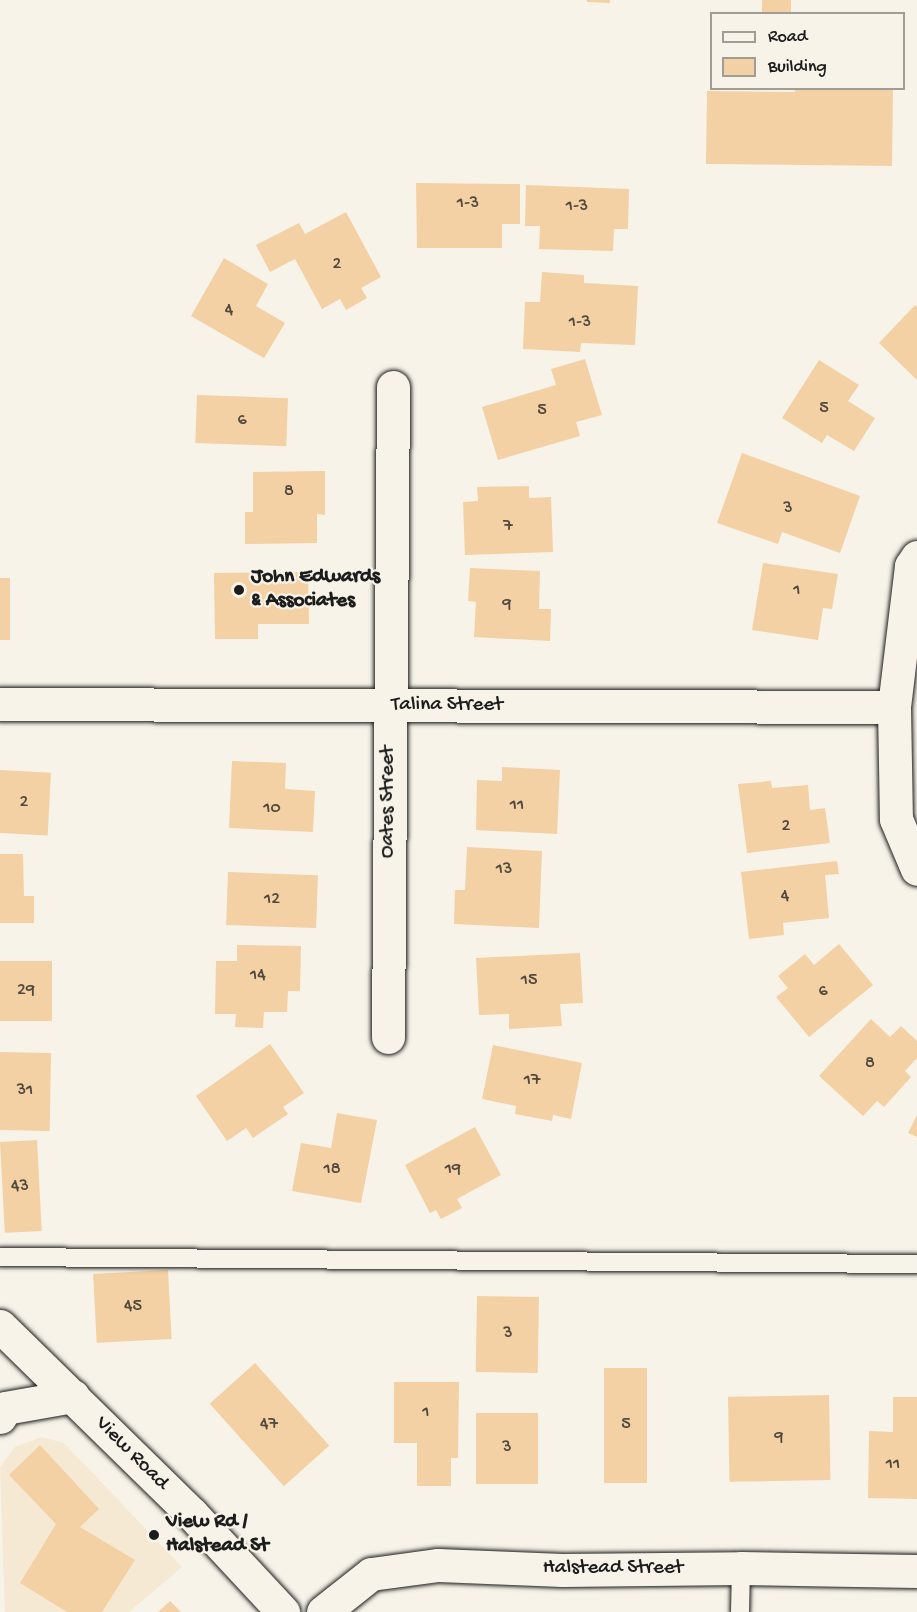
<!DOCTYPE html>
<style>
body{margin:0}
#map{position:relative;width:917px;height:1612px;overflow:hidden;background:#f7f3e8;font-family:"Gochi Hand",sans-serif}
div>[style]{position:absolute}
[style*='--x']{left:calc(var(--x)*1px);top:calc(var(--y)*1px);width:calc(var(--w)*1px);rotate:calc(var(--a)*1deg)}
.built>*{inset:0;background:#f6e9d4}
.building>*{inset:0;background:#f3d1a4;transform-origin:0 0}
.roads{filter:drop-shadow(0 0 2px #1c1c1c) drop-shadow(0 0 2px #1c1c1c)}
.service>*{height:18px;margin:-9px;padding:0 9px;transform-origin:9px;border-radius:9px;background:#f7f3e8}
.minor>*{height:33px;margin:-16.5px;padding:0 16.5px;transform-origin:16.5px;border-radius:16.5px;background:#f7f3e8}
.tertiary>*{height:33px;margin:-16.5px;padding:0 16.5px;transform-origin:16.5px;border-radius:16.5px;background:#f7f3e8}
.dots>*{width:16px;height:16px;translate:-50% -50%;box-sizing:border-box;border:3px solid #f7f3e8;border-radius:50%}
span{translate:-50% -50%;white-space:nowrap;text-align:center;line-height:1.15;-webkit-text-stroke:4.5px #f7f3e8;paint-order:stroke}
.number-label{font-size:18px;color:#52493e}
.number-label span{-webkit-text-stroke-width:0}
.poi-label{font-size:21px;color:#1c1c1c;font-weight:700}
.left{translate:0 -50%;text-align:left}
.street-label{font-size:21px;color:#1c1c1c}
.legend{position:absolute;left:710px;top:12px;width:195px;height:78px;box-sizing:border-box;background:#f7f3e8;border:2px solid #9f9d96;margin:0;padding:8px 10px;list-style:none;font-size:18px;color:#1c1c1c}
.legend li{display:flex;align-items:center;gap:12px;height:30px}
.legend b{width:30px;border:2px solid #9f9d96}
</style>
<div id="map">
<div class="built">
<div style="clip-path:polygon(42px 1437px,64px 1443px,182px 1567px,129px 1612px,5px 1612px,0 1467px,15px 1447px)"></div>
</div>
<div class="building">
<div style="clip-path:polygon(587px 0,610px 0,610px 3px,587px 2px)"></div>
<div style="left:762px;top:0;width:29px;height:14px"></div>
<div style="clip-path:polygon(795px 88px,893px 88px,892px 166px,706px 164px,707px 91px,795px 92px)"></div>
<div style="clip-path:polygon(416px 183px,520px 184px,520px 224px,502px 224px,502px 248px,417px 248px)"></div>
<div style="clip-path:polygon(526px 185px,629px 189px,628px 229px,614px 229px,613px 251px,539px 249px,540px 226px,525px 226px)"></div>
<div style="clip-path:polygon(346px 212px,381px 277px,361px 288px,367px 298px,346px 310px,340px 299px,322px 309px,295px 259px,270px 272px,256px 245px,299px 223px,305px 234px)"></div>
<div style="clip-path:polygon(224px 258px,268px 284px,256px 306px,285px 323px,264px 358px,191px 316px)"></div>
<div style="clip-path:polygon(542px 272px,584px 275px,584px 283px,638px 286px,635px 345px,581px 343px,580px 352px,523px 349px,525px 302px,540px 302px)"></div>
<div style="clip-path:polygon(915px 305px,917px 307px,917px 380px,879px 343px)"></div>
<div style="clip-path:polygon(585px 359px,602px 415px,576px 422px,580px 436px,498px 460px,482px 407px,556px 385px,551px 369px)"></div>
<div style="clip-path:polygon(819px 360px,859px 385px,848px 401px,875px 418px,854px 451px,827px 435px,822px 443px,782px 418px)"></div>
<div style="left:197px;top:395px;width:91px;height:48px;rotate:2deg"></div>
<div style="clip-path:polygon(742px 453px,860px 496px,840px 553px,782px 532px,778px 544px,717px 523px)"></div>
<div style="clip-path:polygon(325px 471px,325px 515px,317px 514px,317px 543px,245px 544px,245px 512px,253px 512px,253px 472px)"></div>
<div style="clip-path:polygon(529px 486px,529px 498px,551px 497px,553px 552px,465px 555px,463px 502px,478px 501px,477px 487px)"></div>
<div style="clip-path:polygon(763px 563px,838px 574px,832px 609px,823px 608px,818px 640px,752px 630px)"></div>
<div style="clip-path:polygon(470px 568px,540px 571px,539px 609px,551px 609px,550px 641px,474px 637px,476px 602px,468px 601px)"></div>
<div style="clip-path:polygon(308px 572px,309px 624px,258px 624px,258px 639px,215px 639px,214px 573px)"></div>
<div style="left:0;top:578px;width:10px;height:62px"></div>
<div style="clip-path:polygon(232px 761px,286px 763px,285px 789px,315px 791px,313px 832px,229px 828px)"></div>
<div style="clip-path:polygon(502px 767px,560px 770px,557px 834px,476px 830px,477px 780px,502px 781px)"></div>
<div style="left:0;top:770px;width:51px;height:63px;rotate:3deg"></div>
<div style="clip-path:polygon(771px 781px,772px 788px,808px 785px,810px 810px,825px 808px,830px 843px,747px 853px,738px 784px)"></div>
<div style="clip-path:polygon(467px 847px,542px 851px,539px 928px,454px 924px,455px 890px,465px 890px)"></div>
<div style="clip-path:polygon(0 854px,23px 854px,24px 896px,34px 896px,34px 923px,0 923px)"></div>
<div style="clip-path:polygon(837px 861px,839px 874px,825px 875px,829px 918px,783px 923px,784px 935px,749px 939px,741px 872px)"></div>
<div style="left:228px;top:872px;width:90px;height:53px;rotate:2deg"></div>
<div style="clip-path:polygon(839px 944px,873px 985px,809px 1037px,776px 997px,788px 988px,778px 976px,805px 954px,814px 965px)"></div>
<div style="clip-path:polygon(237px 945px,301px 946px,300px 991px,288px 991px,287px 1012px,264px 1012px,263px 1028px,235px 1027px,236px 1014px,215px 1014px,216px 961px,237px 961px)"></div>
<div style="clip-path:polygon(580px 953px,583px 1003px,560px 1004px,562px 1026px,509px 1029px,509px 1014px,479px 1015px,476px 958px)"></div>
<div style="left:0;top:961px;width:52px;height:60px"></div>
<div style="clip-path:polygon(871px 1019px,890px 1037px,901px 1026px,917px 1041px,917px 1058px,905px 1071px,911px 1077px,884px 1107px,877px 1101px,863px 1116px,819px 1076px)"></div>
<div style="clip-path:polygon(270px 1044px,304px 1093px,283px 1107px,288px 1114px,253px 1138px,246px 1128px,227px 1141px,196px 1096px)"></div>
<div style="clip-path:polygon(493px 1045px,582px 1063px,571px 1119px,553px 1115px,552px 1121px,515px 1114px,516px 1106px,482px 1099px)"></div>
<div style="left:0;top:1052px;width:51px;height:78px;rotate:1deg"></div>
<div style="clip-path:polygon(337px 1113px,377px 1120px,361px 1203px,292px 1191px,301px 1143px,331px 1148px)"></div>
<div style="clip-path:polygon(917px 1115px,917px 1137px,908px 1133px)"></div>
<div style="clip-path:polygon(475px 1127px,501px 1175px,457px 1199px,462px 1208px,441px 1219px,436px 1210px,430px 1213px,405px 1165px)"></div>
<div style="left:37px;top:1140px;width:91px;height:37px;rotate:87deg"></div>
<div style="left:168px;top:1270px;width:69px;height:75px;rotate:87deg"></div>
<div style="left:477px;top:1296px;width:62px;height:76px;rotate:1deg"></div>
<div style="left:255px;top:1363px;width:111px;height:61px;rotate:48deg"></div>
<div style="left:604px;top:1368px;width:43px;height:115px"></div>
<div style="clip-path:polygon(394px 1382px,459px 1382px,458px 1458px,451px 1458px,451px 1486px,417px 1486px,417px 1443px,394px 1443px)"></div>
<div style="left:829px;top:1395px;width:85px;height:101px;rotate:89deg"></div>
<div style="clip-path:polygon(893px 1397px,917px 1397px,917px 1499px,868px 1498px,869px 1431px,893px 1432px)"></div>
<div style="left:476px;top:1413px;width:62px;height:71px"></div>
<div style="clip-path:polygon(40px 1445px,99px 1509px,80px 1527px,135px 1560px,102px 1612px,67px 1612px,20px 1583px,56px 1524px,9px 1475px)"></div>
<div style="clip-path:polygon(170px 1601px,181px 1612px,158px 1612px)"></div>
</div>
<div class="roads">
<div class="service">
<div style="--x:0;--y:1257;--w:917;--a:0.44"></div>
<div style="--x:740;--y:1612;--w:44;--a:-88.7"></div>
</div>
<div class="minor">
<div style="--x:917;--y:557;--w:11;--a:124"></div>
<div style="--x:911;--y:566;--w:142;--a:96.9"></div>
<div style="--x:894;--y:707;--w:112;--a:89"></div>
<div style="--x:896;--y:819;--w:54;--a:67.2"></div>
<div style="--x:0;--y:704;--w:894;--a:0.19"></div>
<div style="--x:388;--y:1037;--w:650;--a:-89.56"></div>
<div style="--x:0;--y:1417;--w:10;--a:-61"></div>
<div style="--x:5;--y:1408;--w:69;--a:-10"></div>
<div style="--x:323;--y:1612;--w:61;--a:-38.4"></div>
<div style="--x:371;--y:1574;--w:68;--a:-7.7"></div>
<div style="--x:438;--y:1565;--w:124;--a:2.3"></div>
<div style="--x:562;--y:1570;--w:179;--a:-0.6"></div>
<div style="--x:741;--y:1568;--w:176;--a:1"></div>
</div>
<div class="tertiary">
<div style="--x:0;--y:1326;--w:269;--a:44.4"></div>
<div style="--x:192;--y:1514;--w:134;--a:47.1"></div>
</div>
</div>
<div class="dots">
<div style="left:239px;top:590px;background:#1c1c1c"></div>
<div style="left:154px;top:1535px;background:#1c1c1c"></div>
</div>
<div class="number-label">
<span style="left:468px;top:204px">1-3</span>
<span style="left:577px;top:207px">1-3</span>
<span style="left:337px;top:265px">2</span>
<span style="left:229px;top:311px">4</span>
<span style="left:580px;top:323px">1-3</span>
<span style="left:824px;top:409px">5</span>
<span style="left:542px;top:411px">5</span>
<span style="left:242px;top:421px">6</span>
<span style="left:289px;top:492px">8</span>
<span style="left:788px;top:509px">3</span>
<span style="left:508px;top:527px">7</span>
<span style="left:797px;top:591px">1</span>
<span style="left:507px;top:605px">9</span>
<span style="left:24px;top:803px">2</span>
<span style="left:517px;top:806px">11</span>
<span style="left:272px;top:809px">10</span>
<span style="left:786px;top:827px">2</span>
<span style="left:504px;top:870px">13</span>
<span style="left:785px;top:897px">4</span>
<span style="left:272px;top:900px">12</span>
<span style="left:258px;top:976px">14</span>
<span style="left:529px;top:981px">15</span>
<span style="left:26px;top:991px">29</span>
<span style="left:823px;top:992px">6</span>
<span style="left:870px;top:1064px">8</span>
<span style="left:532px;top:1081px">17</span>
<span style="left:25px;top:1091px">31</span>
<span style="left:332px;top:1170px">18</span>
<span style="left:453px;top:1170px">19</span>
<span style="left:20px;top:1187px">43</span>
<span style="left:133px;top:1307px">45</span>
<span style="left:508px;top:1334px">3</span>
<span style="left:426px;top:1413px">1</span>
<span style="left:269px;top:1425px">47</span>
<span style="left:626px;top:1425px">5</span>
<span style="left:779px;top:1438px">9</span>
<span style="left:507px;top:1448px">3</span>
<span style="left:893px;top:1465px">11</span>
</div>
<div class="poi-label">
<span class="left" style="left:251px;top:590px">John Edwards<br>&amp; Associates</span>
<span class="left" style="left:166px;top:1535px">View Rd /<br>Halstead St</span>
</div>
<div class="street-label">
<span style="left:447px;top:706px">Talina Street</span>
<span style="left:389px;top:802px;rotate:-90deg">Oates Street</span>
<span style="left:131px;top:1454px;rotate:45deg">View Road</span>
<span style="left:613px;top:1569px">Halstead Street</span>
</div>
<ul class="legend">
<li><b style="height:8px;background:#f7f3e8"></b>Road</li>
<li><b style="height:16px;background:#f3d1a4"></b>Building</li>
</ul>
</div>
